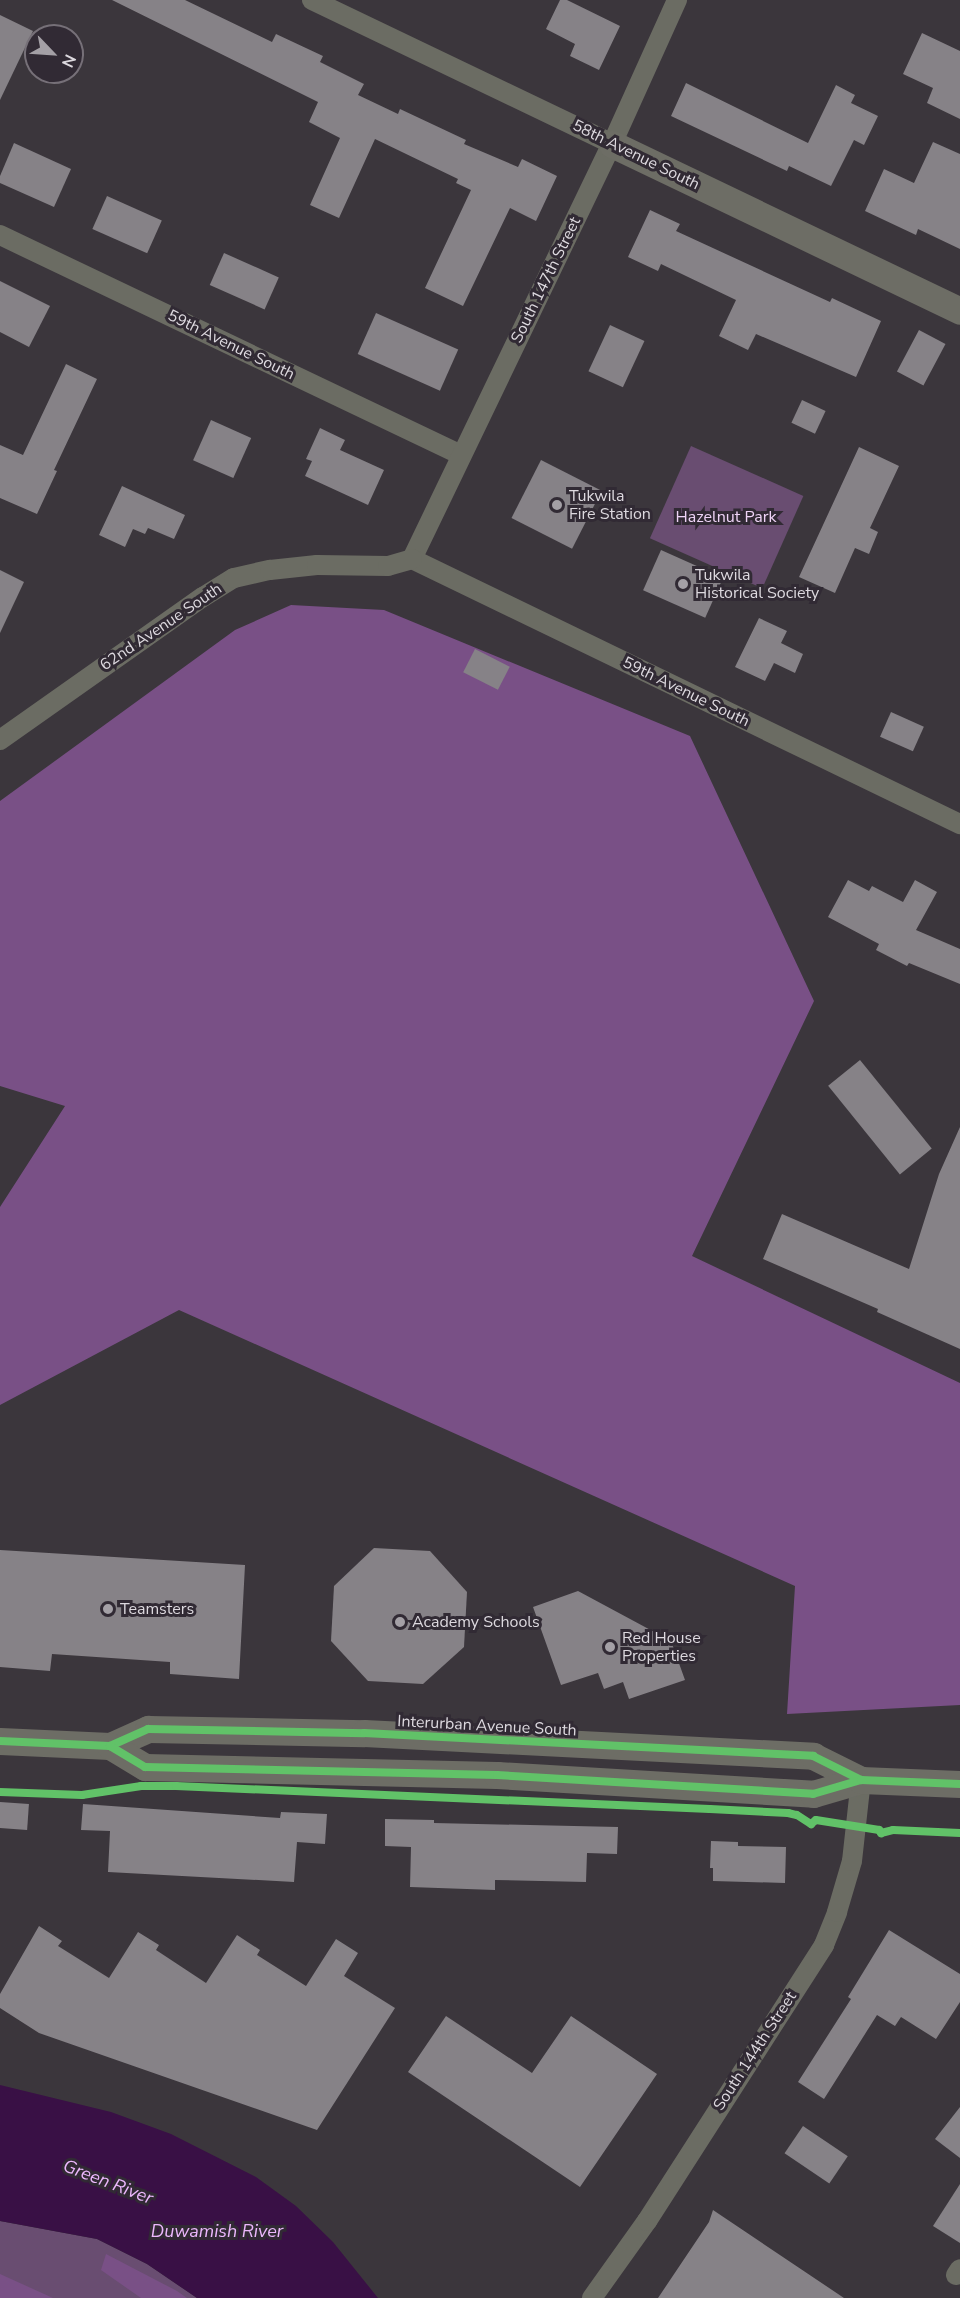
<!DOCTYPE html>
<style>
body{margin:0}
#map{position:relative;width:960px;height:2298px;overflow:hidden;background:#3b363c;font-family:"Nunito Sans",sans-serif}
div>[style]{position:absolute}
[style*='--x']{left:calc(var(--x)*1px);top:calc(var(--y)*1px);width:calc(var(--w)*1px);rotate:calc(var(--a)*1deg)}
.green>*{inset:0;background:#694d71;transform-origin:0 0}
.forest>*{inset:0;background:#795086}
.water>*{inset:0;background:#391045}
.building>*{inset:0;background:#868287;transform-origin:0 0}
.street>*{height:20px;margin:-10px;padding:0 10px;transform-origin:10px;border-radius:10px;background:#6b6c63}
.secondary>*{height:27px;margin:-13.5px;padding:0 13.5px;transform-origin:13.5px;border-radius:13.5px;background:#6d6d65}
.cycleway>*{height:8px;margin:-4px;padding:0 4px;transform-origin:4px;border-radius:4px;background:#61c268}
.dots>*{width:16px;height:16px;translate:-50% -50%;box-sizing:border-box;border:3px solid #312a34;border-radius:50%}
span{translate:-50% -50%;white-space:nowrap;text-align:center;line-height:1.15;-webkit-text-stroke:6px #312a34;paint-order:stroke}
.street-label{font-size:16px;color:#ddd9df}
.poi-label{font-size:16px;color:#ddd9df}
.left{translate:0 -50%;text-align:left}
.park-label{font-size:16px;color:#efd4f7}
.water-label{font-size:18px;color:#ebb7fc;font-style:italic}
.north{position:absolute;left:24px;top:24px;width:60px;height:60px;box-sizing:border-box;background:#312a34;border:2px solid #767078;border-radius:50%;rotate:115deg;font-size:16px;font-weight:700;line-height:24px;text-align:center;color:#ddd9df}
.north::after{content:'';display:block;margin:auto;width:21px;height:27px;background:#a4a0a6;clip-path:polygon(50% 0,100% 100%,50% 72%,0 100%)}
</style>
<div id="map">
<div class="green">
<div style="left:691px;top:446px;width:123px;height:101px;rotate:24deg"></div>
<div style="clip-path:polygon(0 2221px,97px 2239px,147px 2264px,197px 2298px,0 2298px)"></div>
</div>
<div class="forest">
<div style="clip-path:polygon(291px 605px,384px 610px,690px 736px,814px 1001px,692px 1256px,960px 1383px,960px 1705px,787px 1714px,795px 1586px,179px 1310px,0 1405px,0 1207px,65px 1106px,0 1086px,0 801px,235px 630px)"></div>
<div style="clip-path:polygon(106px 2254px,177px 2291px,187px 2298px,141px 2298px,101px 2270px)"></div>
<div style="clip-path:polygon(0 2274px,53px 2298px,0 2298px)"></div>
</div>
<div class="water">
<div style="clip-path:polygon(0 2085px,111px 2112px,171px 2134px,256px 2177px,296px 2206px,333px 2242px,378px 2298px,197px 2298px,147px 2264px,97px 2239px,0 2221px)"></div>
</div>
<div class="building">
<div style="clip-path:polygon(112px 0,185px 0,272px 42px,276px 34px,323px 56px,320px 62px,364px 84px,358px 95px,398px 114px,400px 109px,466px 140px,464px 144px,518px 167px,522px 159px,557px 176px,536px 221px,510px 208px,463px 306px,425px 288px,471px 190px,456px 183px,458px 179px,375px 139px,339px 218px,310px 205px,340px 138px,309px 122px,318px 102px)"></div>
<div style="clip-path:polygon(560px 0,567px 0,620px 26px,599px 70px,570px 56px,575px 44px,546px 29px)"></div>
<div style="clip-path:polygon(0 15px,33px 31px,0 100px)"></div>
<div style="clip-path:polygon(922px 33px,960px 51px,960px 119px,927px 103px,933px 88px,903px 74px)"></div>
<div style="clip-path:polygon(686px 83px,808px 143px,836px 85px,855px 95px,851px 103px,878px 116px,864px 145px,854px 140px,831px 186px,789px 166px,787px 171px,671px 116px)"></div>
<div style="clip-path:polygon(933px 142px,960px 154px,960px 249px,918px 229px,916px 235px,865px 211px,884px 169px,914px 183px)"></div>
<div style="clip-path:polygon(14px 143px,71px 169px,54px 207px,0 183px,0 176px)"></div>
<div style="left:107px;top:196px;width:60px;height:36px;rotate:24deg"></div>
<div style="clip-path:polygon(650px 210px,680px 224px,676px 231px,830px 302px,832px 298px,881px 321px,856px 377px,756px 334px,748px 350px,719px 336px,736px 300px,661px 264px,658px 271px,628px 257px)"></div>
<div style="left:224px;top:253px;width:60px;height:35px;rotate:24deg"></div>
<div style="clip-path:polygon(0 281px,50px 306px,29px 347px,0 332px)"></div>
<div style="left:376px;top:313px;width:90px;height:45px;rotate:24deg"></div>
<div style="left:610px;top:325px;width:38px;height:51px;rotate:25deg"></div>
<div style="left:919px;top:330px;width:30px;height:47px;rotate:28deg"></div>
<div style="clip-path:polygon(66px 364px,97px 379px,54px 470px,57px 471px,37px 514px,0 498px,0 445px,23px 455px)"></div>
<div style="left:802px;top:400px;width:26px;height:25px;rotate:25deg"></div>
<div style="left:211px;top:420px;width:44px;height:44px;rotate:24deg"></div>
<div style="clip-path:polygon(320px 428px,345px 440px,340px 450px,384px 470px,368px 505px,305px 476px,312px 461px,306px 459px)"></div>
<div style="clip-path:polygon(859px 447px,899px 466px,870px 528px,878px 532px,869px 554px,855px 548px,835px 593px,799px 577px)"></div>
<div style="left:541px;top:460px;width:68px;height:65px;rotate:27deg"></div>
<div style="clip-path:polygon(122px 486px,185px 515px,174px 539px,148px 528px,145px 534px,133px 529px,125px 547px,99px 535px)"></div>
<div style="left:661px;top:550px;width:68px;height:44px;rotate:24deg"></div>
<div style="clip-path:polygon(0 570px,24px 582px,0 633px)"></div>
<div style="clip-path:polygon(759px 618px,787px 631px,781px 643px,803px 654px,795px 673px,774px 663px,765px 681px,735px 667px)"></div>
<div style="left:475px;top:649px;width:39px;height:26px;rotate:27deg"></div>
<div style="left:891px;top:712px;width:36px;height:27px;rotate:24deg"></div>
<div style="clip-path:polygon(848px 880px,869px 891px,872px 886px,903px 902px,915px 880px,937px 892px,916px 930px,960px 949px,960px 984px,909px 963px,907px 966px,876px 950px,879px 944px,828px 917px)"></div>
<div style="left:860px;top:1060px;width:114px;height:41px;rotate:51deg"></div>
<div style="clip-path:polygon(960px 1127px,960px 1349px,877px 1312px,878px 1309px,763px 1259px,782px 1214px,909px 1269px,939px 1174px)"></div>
<div style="clip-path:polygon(374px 1548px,430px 1551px,467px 1592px,464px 1647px,423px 1684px,368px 1681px,331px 1641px,334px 1586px)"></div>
<div style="clip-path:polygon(0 1550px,245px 1565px,239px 1679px,170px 1674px,170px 1662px,52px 1654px,50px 1671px,0 1667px)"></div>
<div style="clip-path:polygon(578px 1591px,671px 1641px,685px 1680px,629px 1699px,623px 1682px,604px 1689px,598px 1673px,561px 1685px,533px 1607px)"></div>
<div style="left:0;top:1802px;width:29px;height:26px;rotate:4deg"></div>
<div style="clip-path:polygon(83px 1804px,280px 1818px,281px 1812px,327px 1814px,325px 1844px,297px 1842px,294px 1882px,108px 1872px,110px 1831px,81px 1830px)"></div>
<div style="clip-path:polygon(385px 1819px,434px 1820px,434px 1823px,618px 1827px,617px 1854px,587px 1853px,586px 1882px,495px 1880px,495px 1890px,410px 1887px,411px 1847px,385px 1846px)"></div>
<div style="clip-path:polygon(711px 1841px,738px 1842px,738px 1846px,786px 1847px,785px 1883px,713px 1881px,713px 1868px,710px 1868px)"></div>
<div style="clip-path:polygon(39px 1926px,62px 1941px,58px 1946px,109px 1978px,138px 1932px,159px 1945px,156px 1950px,206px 1983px,237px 1935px,260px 1950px,257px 1955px,306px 1986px,336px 1939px,358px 1953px,344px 1976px,395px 2008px,317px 2130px,39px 2033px,0 2008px,0 1994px)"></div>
<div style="clip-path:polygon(889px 1930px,960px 1974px,960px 2002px,936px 2039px,901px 2017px,895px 2026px,877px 2015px,824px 2099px,798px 2082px,851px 1999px,848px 1997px)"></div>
<div style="clip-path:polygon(446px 2016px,532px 2073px,571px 2016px,657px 2074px,580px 2187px,408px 2072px)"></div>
<div style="clip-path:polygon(960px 2107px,960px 2158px,935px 2139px)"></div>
<div style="left:803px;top:2126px;width:54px;height:33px;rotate:34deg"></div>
<div style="clip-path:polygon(960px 2184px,960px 2243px,933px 2226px)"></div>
<div style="clip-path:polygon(713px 2210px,844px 2298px,658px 2298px,709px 2222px)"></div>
</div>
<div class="street">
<div style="--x:312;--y:0;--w:333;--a:25.6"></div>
<div style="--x:0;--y:235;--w:511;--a:25.51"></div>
<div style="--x:412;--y:559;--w:461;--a:-64.3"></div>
<div style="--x:612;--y:144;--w:158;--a:-65.7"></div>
<div style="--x:412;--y:559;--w:609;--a:25.81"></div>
<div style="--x:0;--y:740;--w:248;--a:-35.2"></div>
<div style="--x:203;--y:597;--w:36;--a:-32"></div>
<div style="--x:234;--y:578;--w:37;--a:-13"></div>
<div style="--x:270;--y:570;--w:47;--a:-6.1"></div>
<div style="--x:317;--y:565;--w:71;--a:0.8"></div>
<div style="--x:388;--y:566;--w:25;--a:-16"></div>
<div style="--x:956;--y:2275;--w:7;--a:-56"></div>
<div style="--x:592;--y:2298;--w:95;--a:-54.5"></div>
<div style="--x:647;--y:2221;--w:328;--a:-57.3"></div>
<div style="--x:824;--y:1945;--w:35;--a:-68"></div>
<div style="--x:837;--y:1912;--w:53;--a:-73.6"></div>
<div style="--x:852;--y:1861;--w:81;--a:-83.7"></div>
</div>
<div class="secondary">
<div style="--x:612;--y:144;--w:386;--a:25.6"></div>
<div style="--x:0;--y:1741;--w:110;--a:2.6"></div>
<div style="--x:110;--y:1746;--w:42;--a:-24.1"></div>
<div style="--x:148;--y:1729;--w:216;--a:1.1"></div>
<div style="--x:364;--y:1733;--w:450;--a:2.9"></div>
<div style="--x:813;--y:1756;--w:54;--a:26.6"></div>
<div style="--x:110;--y:1746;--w:41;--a:31"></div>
<div style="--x:145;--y:1767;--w:352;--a:1.3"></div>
<div style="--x:497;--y:1775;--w:317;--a:3.4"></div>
<div style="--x:813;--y:1794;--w:50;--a:-16.3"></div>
<div style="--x:861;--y:1780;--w:99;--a:2.3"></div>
</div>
<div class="cycleway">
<div style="--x:0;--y:1741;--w:110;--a:2.6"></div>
<div style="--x:110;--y:1746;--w:42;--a:-24.1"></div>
<div style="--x:148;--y:1729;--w:216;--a:1.1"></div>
<div style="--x:364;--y:1733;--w:450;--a:2.9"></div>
<div style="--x:813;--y:1756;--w:54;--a:26.6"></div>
<div style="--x:110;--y:1746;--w:41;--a:31"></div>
<div style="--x:145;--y:1767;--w:352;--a:1.3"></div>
<div style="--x:497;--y:1775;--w:317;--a:3.4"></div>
<div style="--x:813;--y:1794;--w:50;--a:-16.3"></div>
<div style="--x:861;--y:1780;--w:99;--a:2.3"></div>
<div style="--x:0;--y:1792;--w:82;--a:2.1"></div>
<div style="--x:82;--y:1795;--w:60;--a:-8.7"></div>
<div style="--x:141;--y:1786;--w:35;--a:0"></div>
<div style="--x:176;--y:1786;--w:534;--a:2.47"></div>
<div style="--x:710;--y:1809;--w:78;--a:2.9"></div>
<div style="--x:788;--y:1813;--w:9;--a:13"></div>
<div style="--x:797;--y:1815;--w:17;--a:33"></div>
<div style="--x:811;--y:1824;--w:6;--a:-39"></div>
<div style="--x:816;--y:1820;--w:64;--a:9"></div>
<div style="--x:879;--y:1830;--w:4;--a:56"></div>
<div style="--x:881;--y:1833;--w:12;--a:-14"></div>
<div style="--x:893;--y:1830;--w:67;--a:2.6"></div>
</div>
<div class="dots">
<div style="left:557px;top:505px;background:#a4a0a6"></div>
<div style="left:683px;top:584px;background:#a4a0a6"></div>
<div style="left:108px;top:1609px;background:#a4a0a6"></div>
<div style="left:400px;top:1622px;background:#a4a0a6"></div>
<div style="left:610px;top:1647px;background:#a4a0a6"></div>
</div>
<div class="street-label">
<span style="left:636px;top:155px;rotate:26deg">58th Avenue South</span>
<span style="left:546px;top:280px;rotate:-64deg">South 147th Street</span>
<span style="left:231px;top:345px;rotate:26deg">59th Avenue South</span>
<span style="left:161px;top:627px;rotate:-34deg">62nd Avenue South</span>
<span style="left:686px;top:692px;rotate:26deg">59th Avenue South</span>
<span style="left:487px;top:1726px;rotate:3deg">Interurban Avenue South</span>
<span style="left:755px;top:2051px;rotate:-57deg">South 144th Street</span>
</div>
<div class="poi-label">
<span class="left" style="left:569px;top:505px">Tukwila<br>Fire Station</span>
<span class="left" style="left:695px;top:584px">Tukwila<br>Historical Society</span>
<span class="left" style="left:120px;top:1609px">Teamsters</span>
<span class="left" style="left:412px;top:1622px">Academy Schools</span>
<span class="left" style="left:622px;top:1647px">Red House<br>Properties</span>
</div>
<div class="park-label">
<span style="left:726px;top:517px">Hazelnut Park</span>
</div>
<div class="water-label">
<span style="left:108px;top:2182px;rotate:21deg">Green River</span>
<span style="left:217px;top:2231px">Duwamish River</span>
</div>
<div class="north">N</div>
</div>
